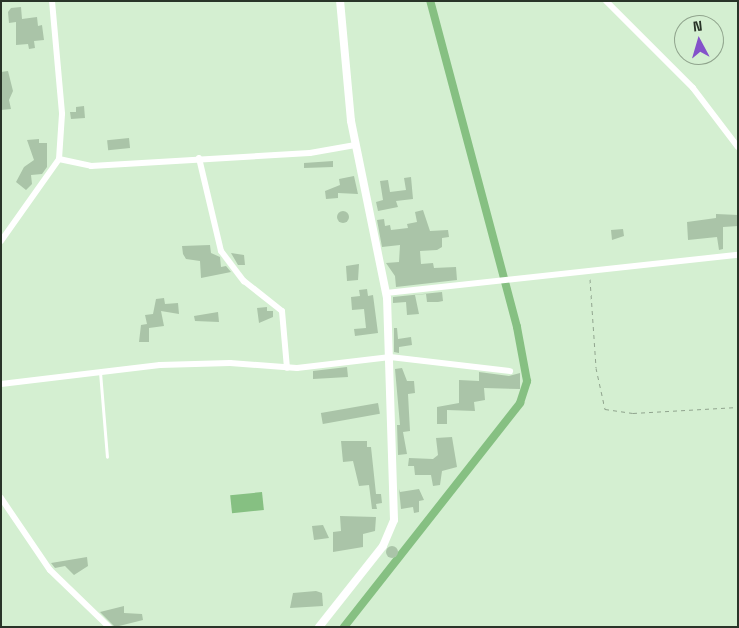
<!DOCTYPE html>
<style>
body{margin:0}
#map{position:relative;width:739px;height:628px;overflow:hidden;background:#d4efd1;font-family:"Space Grotesk",sans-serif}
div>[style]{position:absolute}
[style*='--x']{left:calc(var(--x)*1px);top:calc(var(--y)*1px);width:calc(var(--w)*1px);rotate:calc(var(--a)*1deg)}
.water>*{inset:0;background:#86c082;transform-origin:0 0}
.canal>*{height:8px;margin:-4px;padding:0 4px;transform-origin:4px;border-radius:4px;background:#86c082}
.building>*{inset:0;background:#aac4a8;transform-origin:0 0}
.round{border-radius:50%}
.path>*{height:1px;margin-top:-0.5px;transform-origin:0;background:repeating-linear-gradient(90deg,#90a48e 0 4px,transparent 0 8px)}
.service>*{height:3px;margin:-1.5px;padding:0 1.5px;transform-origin:1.5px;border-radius:1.5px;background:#fff}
.minor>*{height:6px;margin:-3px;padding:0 3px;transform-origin:3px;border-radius:3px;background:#fff}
.tertiary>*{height:8px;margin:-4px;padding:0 4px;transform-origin:4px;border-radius:4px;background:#fff}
span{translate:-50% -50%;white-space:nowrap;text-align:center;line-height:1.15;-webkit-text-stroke:4.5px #d4efd1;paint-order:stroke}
.frame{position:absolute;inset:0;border:2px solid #293428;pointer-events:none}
.north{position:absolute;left:674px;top:15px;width:50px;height:50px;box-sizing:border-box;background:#d4efd1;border:1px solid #90a48d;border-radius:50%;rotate:354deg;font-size:14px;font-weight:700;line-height:20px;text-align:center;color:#293428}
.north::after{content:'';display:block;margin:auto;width:18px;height:22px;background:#8452ca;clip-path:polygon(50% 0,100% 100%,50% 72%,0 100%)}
</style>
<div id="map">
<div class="water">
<div style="left:262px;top:492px;width:18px;height:32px;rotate:84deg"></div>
</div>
<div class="canal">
<div style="--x:344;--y:627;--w:285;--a:-51.8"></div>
<div style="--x:520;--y:403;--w:23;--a:-72"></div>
<div style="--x:527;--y:381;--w:55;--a:-100.5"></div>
<div style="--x:517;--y:327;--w:337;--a:-104.9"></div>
</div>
<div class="building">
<div style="clip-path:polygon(21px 7px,22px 19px,37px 17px,38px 26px,42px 25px,44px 40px,34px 41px,35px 48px,29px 49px,28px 44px,16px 45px,16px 22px,9px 23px,8px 12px,11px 8px)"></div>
<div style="clip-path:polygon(8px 71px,13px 91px,9px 100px,11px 109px,1px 110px,1px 72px)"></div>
<div style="clip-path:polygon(84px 106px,85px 118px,71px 119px,70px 112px,76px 112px,76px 107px)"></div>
<div style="left:129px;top:138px;width:10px;height:22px;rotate:84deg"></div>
<div style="clip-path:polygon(39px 139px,39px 143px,47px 143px,47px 167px,42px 174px,31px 175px,32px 184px,26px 190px,16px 182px,24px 167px,34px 160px,27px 140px)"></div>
<div style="clip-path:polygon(333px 161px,333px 167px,304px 168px,304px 163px)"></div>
<div style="clip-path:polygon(354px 176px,358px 194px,338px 193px,338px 198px,326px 199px,325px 191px,340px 185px,339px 179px)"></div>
<div style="clip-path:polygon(411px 177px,413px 199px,396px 201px,398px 207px,378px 211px,376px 202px,383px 200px,380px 181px,388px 180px,390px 192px,406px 190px,404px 178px)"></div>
<div style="clip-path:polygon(423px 210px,430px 231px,448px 230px,449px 237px,442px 238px,442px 247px,437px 250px,420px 251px,421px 264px,433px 263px,434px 268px,456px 267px,457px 280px,396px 287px,395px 276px,386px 263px,399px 262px,400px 245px,382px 247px,377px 220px,384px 219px,385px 226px,390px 225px,391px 230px,408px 228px,407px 224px,417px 222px,415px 212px)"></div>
<div class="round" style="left:337px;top:211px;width:12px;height:12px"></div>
<div style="clip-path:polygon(716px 214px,738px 215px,738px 226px,723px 227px,723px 249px,719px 250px,717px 237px,688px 240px,687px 222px,716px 218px)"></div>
<div style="clip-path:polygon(623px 229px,624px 236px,612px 240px,611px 230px)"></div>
<div style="clip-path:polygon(210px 245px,211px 253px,220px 257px,221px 267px,226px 266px,231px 272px,201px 278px,200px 261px,186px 259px,183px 254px,182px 246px)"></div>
<div style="clip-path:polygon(231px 253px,244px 255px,245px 265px,238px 265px)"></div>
<div style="clip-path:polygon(359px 264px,358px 280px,347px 281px,346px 266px)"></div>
<div style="clip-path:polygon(367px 289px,368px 296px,373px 295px,378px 333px,355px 336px,354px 329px,366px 328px,364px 309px,352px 310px,351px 297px,360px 296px,359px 290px)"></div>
<div style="clip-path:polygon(442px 292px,443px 301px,438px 302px,427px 302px,426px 294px,415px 295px,419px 314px,407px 315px,406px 302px,393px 303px,393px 297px)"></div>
<div style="clip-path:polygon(164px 298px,165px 304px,178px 303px,179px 314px,161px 311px,164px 326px,149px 328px,149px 342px,139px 342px,141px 325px,147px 324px,145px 315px,153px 314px,156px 299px)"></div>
<div style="clip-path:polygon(267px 307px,267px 311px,273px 311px,273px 317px,259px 323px,257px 308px)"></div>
<div style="clip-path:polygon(218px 312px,219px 322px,195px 321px,194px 316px)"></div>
<div style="clip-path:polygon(394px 328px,397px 328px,398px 339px,411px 337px,412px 345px,399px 347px,399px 353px,394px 352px)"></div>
<div style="clip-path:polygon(347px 367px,348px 377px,313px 379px,313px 371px)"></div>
<div style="clip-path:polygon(402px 368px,407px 381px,414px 381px,415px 393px,408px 394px,410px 431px,403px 432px,407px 454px,398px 455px,397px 425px,400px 425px,395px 369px)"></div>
<div style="clip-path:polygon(479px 372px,509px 376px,520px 373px,520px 389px,484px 388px,485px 400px,474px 402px,475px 411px,447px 410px,447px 424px,437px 424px,437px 407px,459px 403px,459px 380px,479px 381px)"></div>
<div style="left:378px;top:403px;width:11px;height:58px;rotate:80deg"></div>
<div style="clip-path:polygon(452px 437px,457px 467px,442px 471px,440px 485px,433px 486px,431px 475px,415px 475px,414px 466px,408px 466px,409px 458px,433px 459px,438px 455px,436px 438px)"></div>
<div style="clip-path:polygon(341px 441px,367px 441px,367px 447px,371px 447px,376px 494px,381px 494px,382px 503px,376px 504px,377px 509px,372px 509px,369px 485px,359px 486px,353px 461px,343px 462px)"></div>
<div style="clip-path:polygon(399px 489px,400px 492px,419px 489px,424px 500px,419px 501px,419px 512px,414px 513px,413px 507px,401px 509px)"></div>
<div style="clip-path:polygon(340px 516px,376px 517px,375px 531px,363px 534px,363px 547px,333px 552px,333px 532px,341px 531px)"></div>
<div style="clip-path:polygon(323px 525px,329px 538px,314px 540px,312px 526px)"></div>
<div class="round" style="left:386px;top:546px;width:12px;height:12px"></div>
<div style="clip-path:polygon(87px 557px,88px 566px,74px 575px,65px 566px,55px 568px,51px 563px)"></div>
<div style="clip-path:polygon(316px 591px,322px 593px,323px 606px,290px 608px,293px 593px)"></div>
<div style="clip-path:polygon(124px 606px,124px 613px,142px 614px,143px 620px,115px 627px,100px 612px)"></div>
</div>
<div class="path">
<div style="--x:590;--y:279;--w:89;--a:86.1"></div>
<div style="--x:596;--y:368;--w:42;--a:77.6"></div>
<div style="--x:605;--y:409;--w:28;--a:8"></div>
<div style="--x:633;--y:413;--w:105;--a:-3.3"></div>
</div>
<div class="service">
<div style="--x:100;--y:372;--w:85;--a:85.3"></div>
</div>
<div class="minor">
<div style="--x:52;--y:1;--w:113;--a:84.9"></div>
<div style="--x:62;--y:114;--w:45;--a:93.8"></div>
<div style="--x:606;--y:1;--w:123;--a:45"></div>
<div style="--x:693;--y:88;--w:74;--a:52.7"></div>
<div style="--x:199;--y:158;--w:96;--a:76.7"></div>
<div style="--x:221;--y:251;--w:38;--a:53"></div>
<div style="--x:244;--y:281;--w:48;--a:38.3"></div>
<div style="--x:282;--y:311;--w:57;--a:85"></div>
<div style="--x:1;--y:241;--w:100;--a:-54.7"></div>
<div style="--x:59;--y:159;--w:33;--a:12"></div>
<div style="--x:91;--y:166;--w:219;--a:-3.4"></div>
<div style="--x:310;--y:153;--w:46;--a:-10.1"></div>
<div style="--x:386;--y:293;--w:354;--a:-6.2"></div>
<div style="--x:1;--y:384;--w:160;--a:-6.8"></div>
<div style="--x:160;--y:365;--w:70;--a:-1.6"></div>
<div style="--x:230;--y:363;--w:67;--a:4.3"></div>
<div style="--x:297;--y:368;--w:94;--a:-6.7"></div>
<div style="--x:390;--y:357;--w:121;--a:6.7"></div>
<div style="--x:1;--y:498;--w:87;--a:55.8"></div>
<div style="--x:50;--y:570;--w:82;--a:44"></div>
</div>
<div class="tertiary">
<div style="--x:319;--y:627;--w:103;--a:-51.7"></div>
<div style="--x:383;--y:546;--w:28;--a:-67"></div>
<div style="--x:394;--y:520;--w:222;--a:-91.8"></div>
<div style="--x:387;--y:298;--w:181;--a:-101.5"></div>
<div style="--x:351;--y:121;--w:121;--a:-95.2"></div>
</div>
<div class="frame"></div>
<div class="north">N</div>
</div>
